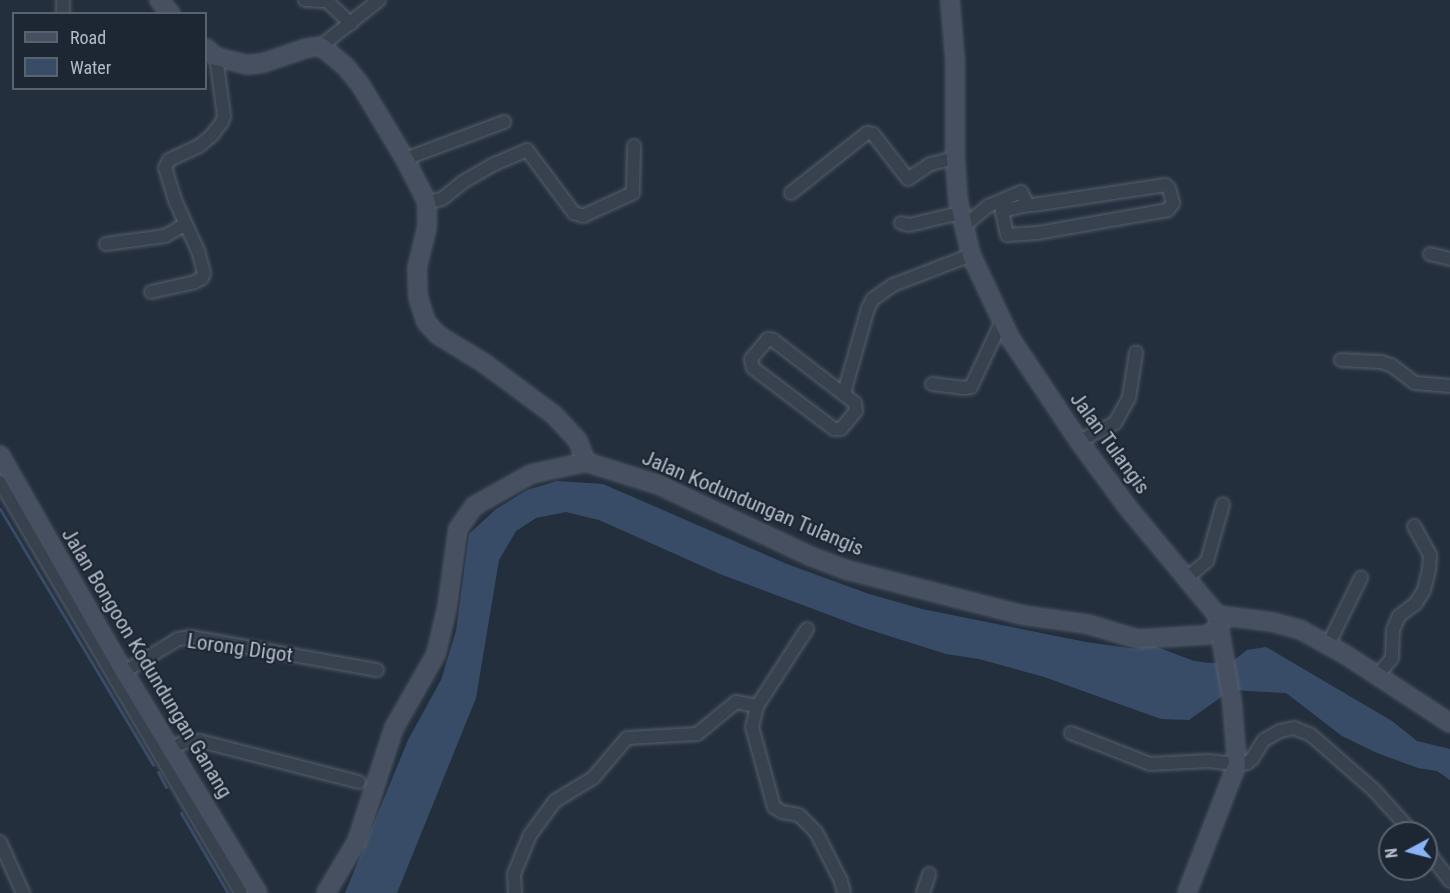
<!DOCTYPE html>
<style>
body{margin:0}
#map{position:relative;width:1450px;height:893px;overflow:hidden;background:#242f3e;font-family:"Roboto Condensed",sans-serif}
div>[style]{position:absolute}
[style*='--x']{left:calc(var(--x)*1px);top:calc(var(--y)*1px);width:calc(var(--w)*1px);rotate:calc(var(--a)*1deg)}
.water>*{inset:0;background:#394c67}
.stream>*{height:3px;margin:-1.5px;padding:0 1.5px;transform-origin:1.5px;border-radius:1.5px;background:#394c67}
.roads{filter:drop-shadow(0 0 2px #565f6c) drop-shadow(0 0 2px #565f6c)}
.street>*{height:12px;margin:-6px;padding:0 6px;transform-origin:6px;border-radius:6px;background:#38414e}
.secondary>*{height:16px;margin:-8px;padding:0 8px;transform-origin:8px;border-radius:8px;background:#465061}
span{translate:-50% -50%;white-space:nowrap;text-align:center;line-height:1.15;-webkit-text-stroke:4.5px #1d2633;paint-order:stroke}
.street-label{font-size:21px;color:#b4bcc9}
.legend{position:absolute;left:12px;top:12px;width:195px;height:78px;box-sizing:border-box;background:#1d2633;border:2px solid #59626f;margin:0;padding:8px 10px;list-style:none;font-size:18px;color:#b4bcc9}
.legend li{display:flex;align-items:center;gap:12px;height:30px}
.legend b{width:30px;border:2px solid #59626f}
.north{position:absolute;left:1378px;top:821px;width:60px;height:60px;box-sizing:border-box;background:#1d2633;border:2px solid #59626f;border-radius:50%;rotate:263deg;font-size:16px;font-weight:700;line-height:24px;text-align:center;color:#b4bcc9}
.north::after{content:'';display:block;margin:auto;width:21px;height:27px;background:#8ab4f8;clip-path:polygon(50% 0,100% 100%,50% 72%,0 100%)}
</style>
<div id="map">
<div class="water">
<div style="clip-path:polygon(557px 481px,603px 484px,787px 564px,869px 594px,922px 609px,1086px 642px,1136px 649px,1149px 644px,1194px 661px,1210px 663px,1233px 661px,1247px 650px,1266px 647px,1392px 721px,1417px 741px,1450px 749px,1450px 780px,1437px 771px,1418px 768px,1377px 753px,1342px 736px,1286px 693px,1231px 690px,1189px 720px,1161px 719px,1044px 677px,979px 659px,946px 654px,864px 628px,720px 574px,599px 520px,566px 512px,536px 518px,516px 531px,499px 560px,476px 698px,397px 893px,345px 893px,408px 740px,441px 680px,456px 631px,469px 534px,496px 509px,527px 490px)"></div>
</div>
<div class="stream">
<div style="--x:0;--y:509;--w:298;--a:59.1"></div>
<div style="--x:158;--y:772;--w:17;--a:62"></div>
<div style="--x:181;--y:813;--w:93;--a:59.6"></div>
</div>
<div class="roads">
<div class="street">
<div style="--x:63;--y:0;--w:14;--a:90"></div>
<div style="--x:305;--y:0;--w:22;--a:3"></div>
<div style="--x:327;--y:1;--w:33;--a:44"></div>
<div style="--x:321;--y:46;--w:74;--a:-38.4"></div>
<div style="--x:405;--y:159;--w:106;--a:-20.5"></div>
<div style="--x:791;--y:193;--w:97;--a:-38.3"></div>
<div style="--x:867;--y:133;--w:6;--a:9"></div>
<div style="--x:873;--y:134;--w:57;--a:52.1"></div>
<div style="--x:908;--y:179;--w:27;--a:-34"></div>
<div style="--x:930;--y:164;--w:26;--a:-13"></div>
<div style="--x:427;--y:202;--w:15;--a:-11"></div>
<div style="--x:442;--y:199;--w:27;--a:-39"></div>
<div style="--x:463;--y:182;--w:34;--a:-30"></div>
<div style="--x:492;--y:165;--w:38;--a:-23"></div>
<div style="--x:527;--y:150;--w:79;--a:53.3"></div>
<div style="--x:574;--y:213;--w:9;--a:18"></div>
<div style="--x:583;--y:216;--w:55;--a:-24.7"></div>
<div style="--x:633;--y:193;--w:47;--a:-88.8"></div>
<div style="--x:901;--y:223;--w:8;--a:14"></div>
<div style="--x:909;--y:225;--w:52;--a:-13.2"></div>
<div style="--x:963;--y:227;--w:33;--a:-40"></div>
<div style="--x:988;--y:206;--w:36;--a:-23"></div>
<div style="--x:1021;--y:192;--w:15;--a:62"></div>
<div style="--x:1028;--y:205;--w:5;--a:0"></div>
<div style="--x:1033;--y:205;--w:134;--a:-8.6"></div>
<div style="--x:1165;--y:185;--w:5;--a:37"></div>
<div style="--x:1169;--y:188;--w:16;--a:75"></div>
<div style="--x:1173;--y:203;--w:9;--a:126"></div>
<div style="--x:1168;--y:210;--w:133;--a:170"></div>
<div style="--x:1037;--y:233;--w:30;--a:176"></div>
<div style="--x:1007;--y:235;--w:25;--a:-102"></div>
<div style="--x:1002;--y:211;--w:27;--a:-13"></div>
<div style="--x:106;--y:244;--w:60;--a:-7.7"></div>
<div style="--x:165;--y:236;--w:24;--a:-30"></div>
<div style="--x:1430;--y:254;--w:21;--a:14"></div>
<div style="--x:151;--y:292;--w:45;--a:-12.8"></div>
<div style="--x:195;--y:282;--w:8;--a:-30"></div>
<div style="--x:202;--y:278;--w:5;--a:-68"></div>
<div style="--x:204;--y:273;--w:23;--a:-105"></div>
<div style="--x:198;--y:251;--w:56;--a:-114.3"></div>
<div style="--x:175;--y:200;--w:34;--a:-107"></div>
<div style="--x:165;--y:168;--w:9;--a:-63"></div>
<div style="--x:169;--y:160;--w:33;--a:-25"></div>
<div style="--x:199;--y:146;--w:17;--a:-40"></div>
<div style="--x:212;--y:135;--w:16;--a:-52"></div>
<div style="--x:222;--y:122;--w:6;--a:-72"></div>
<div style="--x:224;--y:116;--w:60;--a:-97.7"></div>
<div style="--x:768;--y:339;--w:5;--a:11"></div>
<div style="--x:773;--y:340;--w:103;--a:37.5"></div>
<div style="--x:855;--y:403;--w:8;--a:83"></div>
<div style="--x:856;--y:411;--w:23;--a:130"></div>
<div style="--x:841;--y:429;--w:7;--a:180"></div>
<div style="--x:834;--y:429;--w:101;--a:-143"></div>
<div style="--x:753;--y:368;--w:9;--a:-103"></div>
<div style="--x:751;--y:359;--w:26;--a:-50"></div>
<div style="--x:1341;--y:360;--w:40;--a:2.9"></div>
<div style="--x:1381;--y:362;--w:10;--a:17"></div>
<div style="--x:1391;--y:365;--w:30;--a:37"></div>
<div style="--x:1415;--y:383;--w:35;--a:5"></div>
<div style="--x:932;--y:384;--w:33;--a:7"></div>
<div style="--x:965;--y:388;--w:6;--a:-9"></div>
<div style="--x:971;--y:387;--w:73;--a:-64.8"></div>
<div style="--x:844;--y:393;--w:88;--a:-74.2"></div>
<div style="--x:868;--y:308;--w:10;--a:-61"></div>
<div style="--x:873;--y:299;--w:24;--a:-35"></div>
<div style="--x:893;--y:285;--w:84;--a:-21"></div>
<div style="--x:1079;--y:441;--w:40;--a:-26.6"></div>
<div style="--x:1115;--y:423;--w:29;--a:-61"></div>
<div style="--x:1129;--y:398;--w:46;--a:-81.2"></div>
<div style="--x:0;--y:482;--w:476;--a:59.6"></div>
<div style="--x:1188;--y:577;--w:25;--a:-40"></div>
<div style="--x:1207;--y:561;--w:59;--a:-74.3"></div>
<div style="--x:807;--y:629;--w:92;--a:123"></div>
<div style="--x:757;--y:706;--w:22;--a:103"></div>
<div style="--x:752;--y:727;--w:83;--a:74.6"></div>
<div style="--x:774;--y:807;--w:9;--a:32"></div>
<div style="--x:782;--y:812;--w:17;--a:10"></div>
<div style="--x:799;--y:815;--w:24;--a:45"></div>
<div style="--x:816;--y:832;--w:55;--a:63"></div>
<div style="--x:841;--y:881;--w:12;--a:76"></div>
<div style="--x:1328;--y:645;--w:75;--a:-63.8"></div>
<div style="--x:119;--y:675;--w:69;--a:-31.4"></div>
<div style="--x:178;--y:639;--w:13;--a:-9"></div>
<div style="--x:191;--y:637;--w:189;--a:10.1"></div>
<div style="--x:1377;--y:676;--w:23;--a:-50"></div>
<div style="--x:1392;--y:658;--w:28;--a:-88"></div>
<div style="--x:1393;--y:630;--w:15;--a:-67"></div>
<div style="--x:1399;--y:616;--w:21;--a:-37"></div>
<div style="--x:1416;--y:603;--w:15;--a:-58"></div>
<div style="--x:1424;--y:590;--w:21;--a:-76"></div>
<div style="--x:1429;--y:570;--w:15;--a:-86"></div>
<div style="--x:1430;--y:555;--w:33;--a:-119"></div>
<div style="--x:1071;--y:733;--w:85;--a:21.4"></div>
<div style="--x:1150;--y:764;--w:58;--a:-3"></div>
<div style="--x:1208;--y:761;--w:29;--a:6"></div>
<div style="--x:1237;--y:764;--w:10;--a:-6"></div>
<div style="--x:1247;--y:763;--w:6;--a:-39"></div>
<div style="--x:1252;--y:759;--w:22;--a:-58"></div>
<div style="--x:1264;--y:740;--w:18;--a:-29"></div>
<div style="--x:1280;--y:731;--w:14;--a:-12"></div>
<div style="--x:1294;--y:728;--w:18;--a:22"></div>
<div style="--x:1311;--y:735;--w:84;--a:41.1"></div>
<div style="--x:1374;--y:790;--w:58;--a:47.8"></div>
<div style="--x:164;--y:753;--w:23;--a:-29"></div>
<div style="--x:184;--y:742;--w:16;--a:-4"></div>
<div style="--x:200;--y:741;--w:164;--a:14.5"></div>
<div style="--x:0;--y:842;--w:56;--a:65.7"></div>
<div style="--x:1426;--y:849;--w:40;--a:53"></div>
<div style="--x:515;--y:893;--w:19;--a:-93"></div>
<div style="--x:514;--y:874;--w:42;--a:-67.7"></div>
<div style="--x:530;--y:835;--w:42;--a:-53.7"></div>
<div style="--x:555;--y:801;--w:44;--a:-31.2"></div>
<div style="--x:593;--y:778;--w:52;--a:-49.6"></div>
<div style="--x:627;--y:738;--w:70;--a:-3.3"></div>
<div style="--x:697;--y:734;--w:50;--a:-39.4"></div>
<div style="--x:736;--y:702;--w:21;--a:11"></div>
<div style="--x:923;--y:893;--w:20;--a:-72"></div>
</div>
<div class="secondary">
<div style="--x:159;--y:0;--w:18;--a:49"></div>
<div style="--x:950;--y:0;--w:61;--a:85.3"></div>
<div style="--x:955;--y:61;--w:97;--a:90"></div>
<div style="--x:955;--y:158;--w:42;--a:85.9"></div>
<div style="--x:958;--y:200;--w:57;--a:76.7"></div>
<div style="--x:971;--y:255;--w:92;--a:64.8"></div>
<div style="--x:1010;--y:338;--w:124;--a:56.2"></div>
<div style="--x:1079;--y:441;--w:84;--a:53.7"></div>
<div style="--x:1129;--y:509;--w:138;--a:50.3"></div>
<div style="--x:1217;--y:615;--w:88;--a:80.2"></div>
<div style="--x:1232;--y:702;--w:62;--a:85.4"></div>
<div style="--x:1237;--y:764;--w:138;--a:111.2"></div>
<div style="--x:206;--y:48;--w:13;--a:42"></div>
<div style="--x:216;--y:57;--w:32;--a:14"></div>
<div style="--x:247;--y:65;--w:16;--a:-7"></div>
<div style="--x:263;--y:63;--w:46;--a:-18.8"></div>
<div style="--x:307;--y:48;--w:14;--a:-8"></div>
<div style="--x:321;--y:46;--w:33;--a:40"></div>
<div style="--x:346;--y:67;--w:22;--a:51"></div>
<div style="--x:360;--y:84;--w:87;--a:59"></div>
<div style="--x:405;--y:159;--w:48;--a:62.9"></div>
<div style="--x:427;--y:202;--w:25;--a:90"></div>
<div style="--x:427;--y:227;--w:42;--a:103.7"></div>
<div style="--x:417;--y:268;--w:29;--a:88"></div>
<div style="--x:418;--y:297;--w:26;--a:72"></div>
<div style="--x:426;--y:322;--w:18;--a:47"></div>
<div style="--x:438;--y:335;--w:54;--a:31.3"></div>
<div style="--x:484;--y:363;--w:87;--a:36.6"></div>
<div style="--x:554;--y:415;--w:35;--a:47"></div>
<div style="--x:578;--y:441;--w:22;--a:69"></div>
<div style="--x:0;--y:455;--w:250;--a:60.3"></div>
<div style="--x:124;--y:672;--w:258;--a:58.8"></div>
<div style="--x:1217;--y:615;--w:55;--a:7.3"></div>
<div style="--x:1272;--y:622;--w:30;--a:15"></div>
<div style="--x:1301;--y:630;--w:51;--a:29.1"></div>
<div style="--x:1346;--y:655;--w:124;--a:33.2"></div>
<div style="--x:326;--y:893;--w:61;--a:-59.2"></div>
<div style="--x:357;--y:841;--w:119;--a:-71.9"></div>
<div style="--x:394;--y:728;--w:85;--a:-60.4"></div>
<div style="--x:436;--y:654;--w:47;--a:-76.6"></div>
<div style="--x:447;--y:608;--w:80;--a:-82.1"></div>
<div style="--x:458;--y:529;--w:28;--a:-55"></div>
<div style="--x:474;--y:506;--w:65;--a:-29.3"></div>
<div style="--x:531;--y:474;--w:56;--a:-12.3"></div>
<div style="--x:586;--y:462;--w:77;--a:17.5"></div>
<div style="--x:659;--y:485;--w:167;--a:25.2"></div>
<div style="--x:810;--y:556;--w:40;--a:21"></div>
<div style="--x:847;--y:570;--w:181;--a:14.4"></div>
<div style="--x:1022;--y:615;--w:66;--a:7.9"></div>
<div style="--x:1087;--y:624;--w:52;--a:16.7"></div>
<div style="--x:1137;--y:639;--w:70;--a:-3.3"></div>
<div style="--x:1207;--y:635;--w:15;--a:-32"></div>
</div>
</div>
<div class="street-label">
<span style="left:1110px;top:443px;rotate:54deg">Jalan Tulangis</span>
<span style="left:753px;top:503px;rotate:23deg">Jalan Kodundungan Tulangis</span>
<span style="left:240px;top:648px;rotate:8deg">Lorong Digot</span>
<span style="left:147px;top:663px;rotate:59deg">Jalan Bongoon Kodundungan Ganang</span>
</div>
<ul class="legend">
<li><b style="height:8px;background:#465061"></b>Road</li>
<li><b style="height:16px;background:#394c67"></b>Water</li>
</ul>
<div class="north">N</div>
</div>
